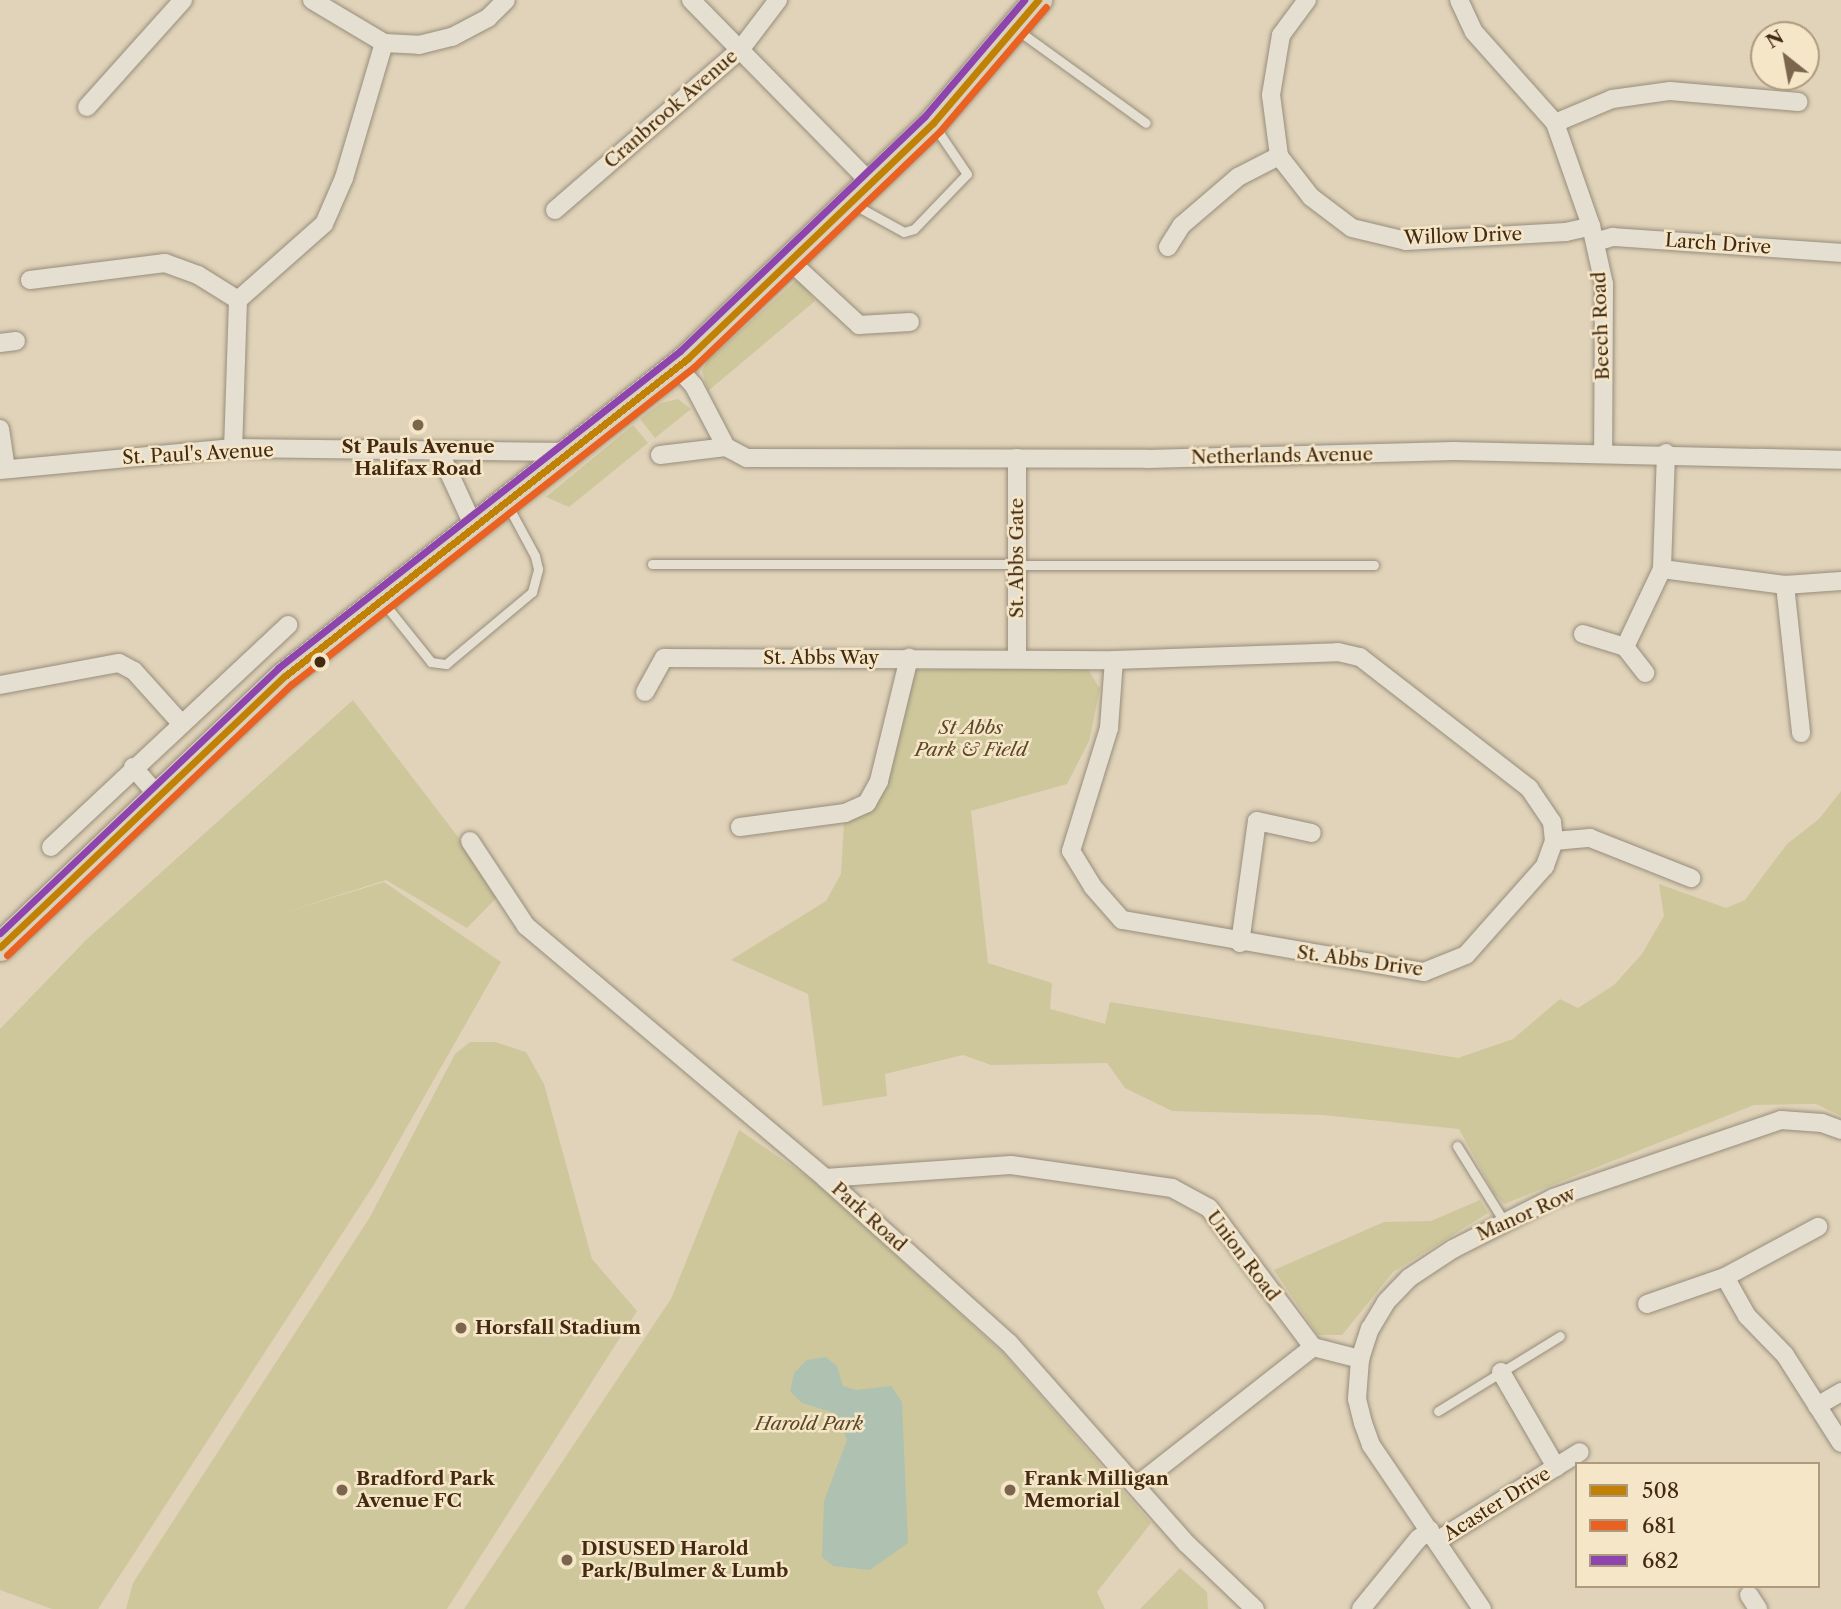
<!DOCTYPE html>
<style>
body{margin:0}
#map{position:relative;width:1841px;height:1609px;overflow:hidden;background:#e0d3b9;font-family:"Libre Caslon Text",serif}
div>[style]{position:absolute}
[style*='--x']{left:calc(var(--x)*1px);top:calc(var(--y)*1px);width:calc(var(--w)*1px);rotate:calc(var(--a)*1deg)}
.green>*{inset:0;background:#cec79c}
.water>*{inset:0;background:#afc1b0}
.roads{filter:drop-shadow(0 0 2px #988d7b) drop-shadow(0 0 2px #988d7b)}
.service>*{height:9px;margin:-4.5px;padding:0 4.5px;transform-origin:4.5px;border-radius:4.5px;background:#e5dfd2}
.minor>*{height:18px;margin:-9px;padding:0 9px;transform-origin:9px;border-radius:9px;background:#e5dfd2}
.trunk>*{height:28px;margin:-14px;padding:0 14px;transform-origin:14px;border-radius:14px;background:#d9d0be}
.bus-1>*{height:7px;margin:-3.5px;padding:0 3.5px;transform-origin:3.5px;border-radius:3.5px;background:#c18105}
.bus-2>*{height:7px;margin:-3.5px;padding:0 3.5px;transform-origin:3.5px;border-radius:3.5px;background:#e96221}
.bus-3>*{height:7px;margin:-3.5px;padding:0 3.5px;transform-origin:3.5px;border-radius:3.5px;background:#8e44ad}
.dots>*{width:19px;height:19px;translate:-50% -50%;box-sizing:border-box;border:4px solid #f5e6c8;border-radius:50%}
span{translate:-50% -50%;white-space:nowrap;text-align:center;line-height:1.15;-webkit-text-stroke:5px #f5e6c8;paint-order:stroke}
.street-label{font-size:19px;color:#442a11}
.poi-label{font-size:19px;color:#442a11;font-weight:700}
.left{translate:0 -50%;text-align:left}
.park-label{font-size:19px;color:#5d4728;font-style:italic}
.legend{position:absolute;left:1575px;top:1462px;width:245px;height:126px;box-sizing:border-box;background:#f5e6c8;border:2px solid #ae9b7f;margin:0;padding:9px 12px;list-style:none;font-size:21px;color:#442a11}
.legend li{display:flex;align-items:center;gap:14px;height:35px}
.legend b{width:35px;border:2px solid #ae9b7f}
.north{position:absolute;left:1750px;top:21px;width:70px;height:70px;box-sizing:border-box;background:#f5e6c8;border:2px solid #ae9b7f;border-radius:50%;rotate:329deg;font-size:19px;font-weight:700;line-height:28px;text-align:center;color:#442a11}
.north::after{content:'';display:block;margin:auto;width:24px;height:32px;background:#7b654c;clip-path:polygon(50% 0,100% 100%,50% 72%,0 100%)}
</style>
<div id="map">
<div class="green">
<div style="clip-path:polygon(799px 278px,815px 301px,708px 391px,702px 371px,707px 361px)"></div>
<div style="clip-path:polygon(678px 399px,691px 409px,655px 438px,640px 419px,661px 403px)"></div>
<div style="clip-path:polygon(633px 425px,648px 443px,569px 507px,546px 497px)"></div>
<div style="clip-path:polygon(1086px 666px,1100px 689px,1089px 741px,1067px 784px,971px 811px,988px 963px,1052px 983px,1050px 1009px,1105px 1024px,1110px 1002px,1458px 1058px,1513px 1039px,1560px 999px,1578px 1008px,1614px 985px,1642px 954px,1664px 916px,1659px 884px,1726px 908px,1745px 900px,1787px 844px,1819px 819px,1841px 791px,1841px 1116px,1816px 1104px,1754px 1105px,1504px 1204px,1494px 1193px,1459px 1129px,1323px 1115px,1172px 1111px,1125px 1088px,1107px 1063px,991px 1065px,963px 1055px,885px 1074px,887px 1096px,823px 1106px,808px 994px,731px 960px,826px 901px,841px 874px,844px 823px,867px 813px,884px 792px,916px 670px)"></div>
<div style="clip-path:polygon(353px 700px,501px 893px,467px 928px,386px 880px,279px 914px,384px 882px,501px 962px,375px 1183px,98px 1609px,52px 1609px,0 1590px,0 1029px,87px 939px)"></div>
<div style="clip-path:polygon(470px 1042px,495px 1042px,526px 1052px,544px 1084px,592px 1259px,637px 1311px,447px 1609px,126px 1609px,133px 1583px,370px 1217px,455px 1054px)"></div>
<div style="clip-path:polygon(739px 1130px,814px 1181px,1003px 1353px,1151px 1523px,1097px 1592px,1105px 1609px,464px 1609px,671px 1299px)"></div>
<div style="clip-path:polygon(1480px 1200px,1488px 1213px,1393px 1272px,1342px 1335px,1318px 1335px,1274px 1270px,1384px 1222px,1431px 1221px)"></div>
<div style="clip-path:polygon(1180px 1568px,1207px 1592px,1208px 1609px,1140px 1609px)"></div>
</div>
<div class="water">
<div style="clip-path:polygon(826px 1357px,837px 1366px,843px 1386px,856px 1390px,891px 1386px,902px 1402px,908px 1543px,870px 1570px,833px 1566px,822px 1557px,824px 1501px,847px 1440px,835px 1413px,802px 1403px,790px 1391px,794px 1373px,807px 1360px)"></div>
</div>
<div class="roads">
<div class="service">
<div style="--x:1016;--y:29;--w:160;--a:35.9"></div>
<div style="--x:853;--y:204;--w:58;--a:28.8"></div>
<div style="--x:904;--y:232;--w:10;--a:-17"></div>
<div style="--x:914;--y:229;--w:76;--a:-46.1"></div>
<div style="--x:967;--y:174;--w:57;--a:-124.2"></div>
<div style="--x:652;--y:564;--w:722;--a:0.08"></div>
<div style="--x:383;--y:602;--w:77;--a:51.3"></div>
<div style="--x:431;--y:662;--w:15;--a:8"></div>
<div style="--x:446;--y:664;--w:112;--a:-39.9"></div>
<div style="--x:532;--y:592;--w:24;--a:-75"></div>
<div style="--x:538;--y:569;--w:13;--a:-103"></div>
<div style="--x:535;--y:556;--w:59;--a:-118.3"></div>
<div style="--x:1457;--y:1146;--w:87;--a:58.1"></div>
<div style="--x:1438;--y:1411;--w:143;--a:-31.6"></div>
</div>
<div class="minor">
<div style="--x:312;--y:0;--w:84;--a:30.8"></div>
<div style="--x:384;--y:43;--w:35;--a:3"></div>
<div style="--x:419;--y:45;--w:34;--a:-14"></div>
<div style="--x:452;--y:37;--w:41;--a:-27.8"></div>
<div style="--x:488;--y:18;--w:25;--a:-45"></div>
<div style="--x:691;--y:0;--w:257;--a:45.5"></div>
<div style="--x:1307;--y:0;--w:44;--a:126.6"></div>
<div style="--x:1281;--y:35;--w:61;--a:99.5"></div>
<div style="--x:1271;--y:95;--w:62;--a:82.5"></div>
<div style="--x:1279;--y:156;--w:52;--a:52"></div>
<div style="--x:1311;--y:197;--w:51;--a:37.1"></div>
<div style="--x:1352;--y:228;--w:56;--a:13.5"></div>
<div style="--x:1406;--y:241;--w:160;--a:-3.2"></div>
<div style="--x:1566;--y:232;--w:26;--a:-13"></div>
<div style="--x:1459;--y:0;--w:35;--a:65"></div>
<div style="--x:1474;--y:32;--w:122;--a:48.3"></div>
<div style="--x:1555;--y:123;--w:109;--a:70.7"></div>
<div style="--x:1591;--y:226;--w:59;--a:77.4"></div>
<div style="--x:1604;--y:284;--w:168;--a:90.3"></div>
<div style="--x:87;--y:107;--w:144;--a:-48.1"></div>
<div style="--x:1555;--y:123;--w:62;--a:-22.8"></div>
<div style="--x:1612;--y:99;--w:59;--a:-7.9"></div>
<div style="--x:1670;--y:91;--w:129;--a:4.9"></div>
<div style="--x:555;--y:210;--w:245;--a:-40.9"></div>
<div style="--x:740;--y:50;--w:63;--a:-52.8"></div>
<div style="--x:1595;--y:242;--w:19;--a:-16"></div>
<div style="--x:1613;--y:237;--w:229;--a:4"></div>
<div style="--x:1168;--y:247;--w:26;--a:-58"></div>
<div style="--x:1182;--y:225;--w:74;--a:-40.6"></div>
<div style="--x:1238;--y:177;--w:46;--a:-27.1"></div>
<div style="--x:791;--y:262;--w:93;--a:42.8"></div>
<div style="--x:859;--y:325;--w:51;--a:-3.4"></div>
<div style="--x:30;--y:280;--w:136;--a:-7.2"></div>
<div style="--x:165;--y:263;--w:35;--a:20"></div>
<div style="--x:198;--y:275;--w:47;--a:32"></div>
<div style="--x:238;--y:300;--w:148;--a:91.9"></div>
<div style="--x:238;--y:300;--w:115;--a:-41.5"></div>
<div style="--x:324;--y:224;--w:50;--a:-66.5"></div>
<div style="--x:344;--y:178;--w:141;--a:-73.5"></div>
<div style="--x:0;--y:343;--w:16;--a:-7"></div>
<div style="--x:677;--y:367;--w:25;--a:48"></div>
<div style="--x:694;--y:386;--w:69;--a:62.3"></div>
<div style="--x:0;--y:429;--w:40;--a:81.5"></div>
<div style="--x:439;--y:451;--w:84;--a:65.3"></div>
<div style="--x:1666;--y:453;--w:116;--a:92"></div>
<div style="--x:1662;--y:569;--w:124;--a:7.4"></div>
<div style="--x:1785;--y:585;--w:56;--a:-4.1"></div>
<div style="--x:660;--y:455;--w:66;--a:-6.9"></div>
<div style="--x:726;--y:447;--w:24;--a:28"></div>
<div style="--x:747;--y:458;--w:400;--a:0.1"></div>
<div style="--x:1147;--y:459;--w:307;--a:-1.5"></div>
<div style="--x:1454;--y:451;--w:387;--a:1.3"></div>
<div style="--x:0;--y:470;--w:234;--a:-5.4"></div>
<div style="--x:233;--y:448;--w:336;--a:0.7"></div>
<div style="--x:1785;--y:585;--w:149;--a:83.8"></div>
<div style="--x:1583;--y:634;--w:44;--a:17.2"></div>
<div style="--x:1625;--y:647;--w:33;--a:52"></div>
<div style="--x:1625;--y:647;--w:86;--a:-64.6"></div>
<div style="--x:1017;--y:658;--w:200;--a:-90"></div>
<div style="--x:0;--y:685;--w:121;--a:-10.5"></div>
<div style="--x:119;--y:663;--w:17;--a:28"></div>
<div style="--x:134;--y:671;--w:69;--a:48"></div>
<div style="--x:645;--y:692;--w:39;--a:-61"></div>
<div style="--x:664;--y:658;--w:450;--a:0.3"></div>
<div style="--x:1114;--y:660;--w:224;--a:-2"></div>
<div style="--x:1338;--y:652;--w:23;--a:13"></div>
<div style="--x:1360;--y:657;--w:214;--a:37.8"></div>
<div style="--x:1529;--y:788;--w:41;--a:55.9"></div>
<div style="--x:1552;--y:822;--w:19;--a:84"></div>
<div style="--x:1554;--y:841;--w:27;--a:110"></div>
<div style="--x:1545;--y:866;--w:119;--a:131.6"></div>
<div style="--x:1466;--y:955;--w:45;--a:158"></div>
<div style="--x:1424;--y:972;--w:306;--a:-170.2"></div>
<div style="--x:1122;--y:920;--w:44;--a:-131.3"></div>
<div style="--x:1093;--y:887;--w:42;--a:-121.4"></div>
<div style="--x:1071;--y:851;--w:129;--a:-72.8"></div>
<div style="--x:1109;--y:728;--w:68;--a:-85.8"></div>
<div style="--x:133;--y:767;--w:38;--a:49"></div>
<div style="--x:740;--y:827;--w:106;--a:-7.6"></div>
<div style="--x:845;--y:813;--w:24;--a:-24"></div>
<div style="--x:867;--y:803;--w:25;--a:-61"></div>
<div style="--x:879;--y:781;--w:127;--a:-76.3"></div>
<div style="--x:470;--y:841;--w:102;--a:56.6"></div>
<div style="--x:526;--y:926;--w:391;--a:40.1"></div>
<div style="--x:825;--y:1178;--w:247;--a:41.9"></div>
<div style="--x:1009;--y:1343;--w:268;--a:48.5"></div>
<div style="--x:1187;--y:1544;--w:94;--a:43.7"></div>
<div style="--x:1554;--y:841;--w:36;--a:-5"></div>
<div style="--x:1590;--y:838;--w:109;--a:21.6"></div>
<div style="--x:51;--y:847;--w:325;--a:-43.1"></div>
<div style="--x:1240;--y:943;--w:123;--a:-82.1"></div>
<div style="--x:1257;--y:821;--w:56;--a:12.3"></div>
<div style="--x:825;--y:1178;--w:186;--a:-4"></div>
<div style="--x:1011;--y:1165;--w:163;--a:8.1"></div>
<div style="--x:1172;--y:1188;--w:42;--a:28.4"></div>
<div style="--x:1209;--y:1208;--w:174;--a:53.2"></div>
<div style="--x:1313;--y:1347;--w:49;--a:14.3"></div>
<div style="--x:1725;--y:1277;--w:45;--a:60.6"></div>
<div style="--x:1747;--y:1316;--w:54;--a:45.7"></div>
<div style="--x:1785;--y:1355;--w:104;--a:57.5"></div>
<div style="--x:1647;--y:1304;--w:83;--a:-19.1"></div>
<div style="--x:1725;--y:1277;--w:106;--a:-28.3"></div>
<div style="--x:1501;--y:1372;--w:110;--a:59.9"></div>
<div style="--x:1817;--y:1406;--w:28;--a:-30"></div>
<div style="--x:1136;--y:1486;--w:225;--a:-38.1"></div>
<div style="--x:1437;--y:1541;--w:168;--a:-31.9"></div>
<div style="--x:1749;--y:1595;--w:17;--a:57"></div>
<div style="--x:1361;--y:1609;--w:90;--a:-50.8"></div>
<div style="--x:1418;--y:1539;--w:15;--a:-37"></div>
<div style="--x:1482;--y:1609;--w:198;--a:-124.1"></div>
<div style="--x:1371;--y:1445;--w:23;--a:-110"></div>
<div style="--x:1363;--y:1423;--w:25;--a:-104"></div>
<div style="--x:1357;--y:1399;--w:40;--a:-85.7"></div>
<div style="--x:1360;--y:1359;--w:32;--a:-72"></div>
<div style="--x:1370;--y:1329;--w:31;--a:-59"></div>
<div style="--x:1386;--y:1302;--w:33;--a:-46"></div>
<div style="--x:1409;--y:1278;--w:53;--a:-33.4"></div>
<div style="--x:1453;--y:1249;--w:112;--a:-27"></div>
<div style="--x:1553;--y:1198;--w:241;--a:-18.9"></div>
<div style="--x:1781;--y:1120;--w:41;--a:4.2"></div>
<div style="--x:1822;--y:1123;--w:20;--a:20"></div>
</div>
<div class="trunk">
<div style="--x:0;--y:947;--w:393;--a:-43.6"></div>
<div style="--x:285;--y:676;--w:512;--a:-38.26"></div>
<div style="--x:687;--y:359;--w:341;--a:-43.8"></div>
<div style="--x:933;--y:123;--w:162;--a:-49.5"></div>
</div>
</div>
<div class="bus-1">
<div style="--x:0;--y:947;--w:393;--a:-43.6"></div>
<div style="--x:285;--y:676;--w:512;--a:-38.26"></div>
<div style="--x:687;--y:359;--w:341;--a:-43.8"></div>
<div style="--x:933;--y:123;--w:162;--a:-49.5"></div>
</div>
<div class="bus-2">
<div style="--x:7;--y:955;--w:393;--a:-43.6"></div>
<div style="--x:292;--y:684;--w:512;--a:-38.26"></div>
<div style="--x:694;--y:367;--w:341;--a:-43.8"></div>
<div style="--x:940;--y:131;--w:163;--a:-49.5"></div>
</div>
<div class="bus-3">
<div style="--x:0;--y:933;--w:384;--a:-43.6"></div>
<div style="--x:278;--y:668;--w:512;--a:-38.26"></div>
<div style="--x:680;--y:351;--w:339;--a:-43.8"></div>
<div style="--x:925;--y:116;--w:153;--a:-49.5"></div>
</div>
<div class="dots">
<div style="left:418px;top:425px;background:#7b654c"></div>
<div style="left:320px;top:662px;background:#442a11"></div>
<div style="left:461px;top:1328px;background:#7b654c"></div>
<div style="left:342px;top:1490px;background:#7b654c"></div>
<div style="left:1010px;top:1490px;background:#7b654c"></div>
<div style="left:567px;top:1560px;background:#7b654c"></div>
</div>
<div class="street-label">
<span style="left:671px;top:109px;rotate:-41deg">Cranbrook Avenue</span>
<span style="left:1463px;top:236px;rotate:-2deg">Willow Drive</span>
<span style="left:1718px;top:244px;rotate:4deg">Larch Drive</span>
<span style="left:1601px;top:326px;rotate:-92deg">Beech Road</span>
<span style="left:198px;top:454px;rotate:-3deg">St. Paul's Avenue</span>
<span style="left:1282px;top:456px;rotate:-1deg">Netherlands Avenue</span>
<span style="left:1017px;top:558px;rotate:-90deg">St. Abbs Gate</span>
<span style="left:821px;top:658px">St. Abbs Way</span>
<span style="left:1360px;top:961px;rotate:8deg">St. Abbs Drive</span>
<span style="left:1526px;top:1214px;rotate:-24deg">Manor Row</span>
<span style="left:869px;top:1217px;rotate:42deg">Park Road</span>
<span style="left:1243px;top:1256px;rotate:53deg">Union Road</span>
<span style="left:1497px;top:1504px;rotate:-32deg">Acaster Drive</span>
</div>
<div class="poi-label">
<span style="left:418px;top:458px">St Pauls Avenue<br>Halifax Road</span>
<span class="left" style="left:475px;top:1328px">Horsfall Stadium</span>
<span class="left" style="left:356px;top:1490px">Bradford Park<br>Avenue FC</span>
<span class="left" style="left:1024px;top:1490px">Frank Milligan<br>Memorial</span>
<span class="left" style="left:581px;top:1560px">DISUSED Harold<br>Park/Bulmer &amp; Lumb</span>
</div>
<div class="park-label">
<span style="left:971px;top:739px">St Abbs<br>Park &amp; Field</span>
<span style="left:809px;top:1424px">Harold Park</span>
</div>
<ul class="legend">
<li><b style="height:9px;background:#c18105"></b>508</li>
<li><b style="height:9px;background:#e96221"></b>681</li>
<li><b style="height:9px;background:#8e44ad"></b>682</li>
</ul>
<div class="north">N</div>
</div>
